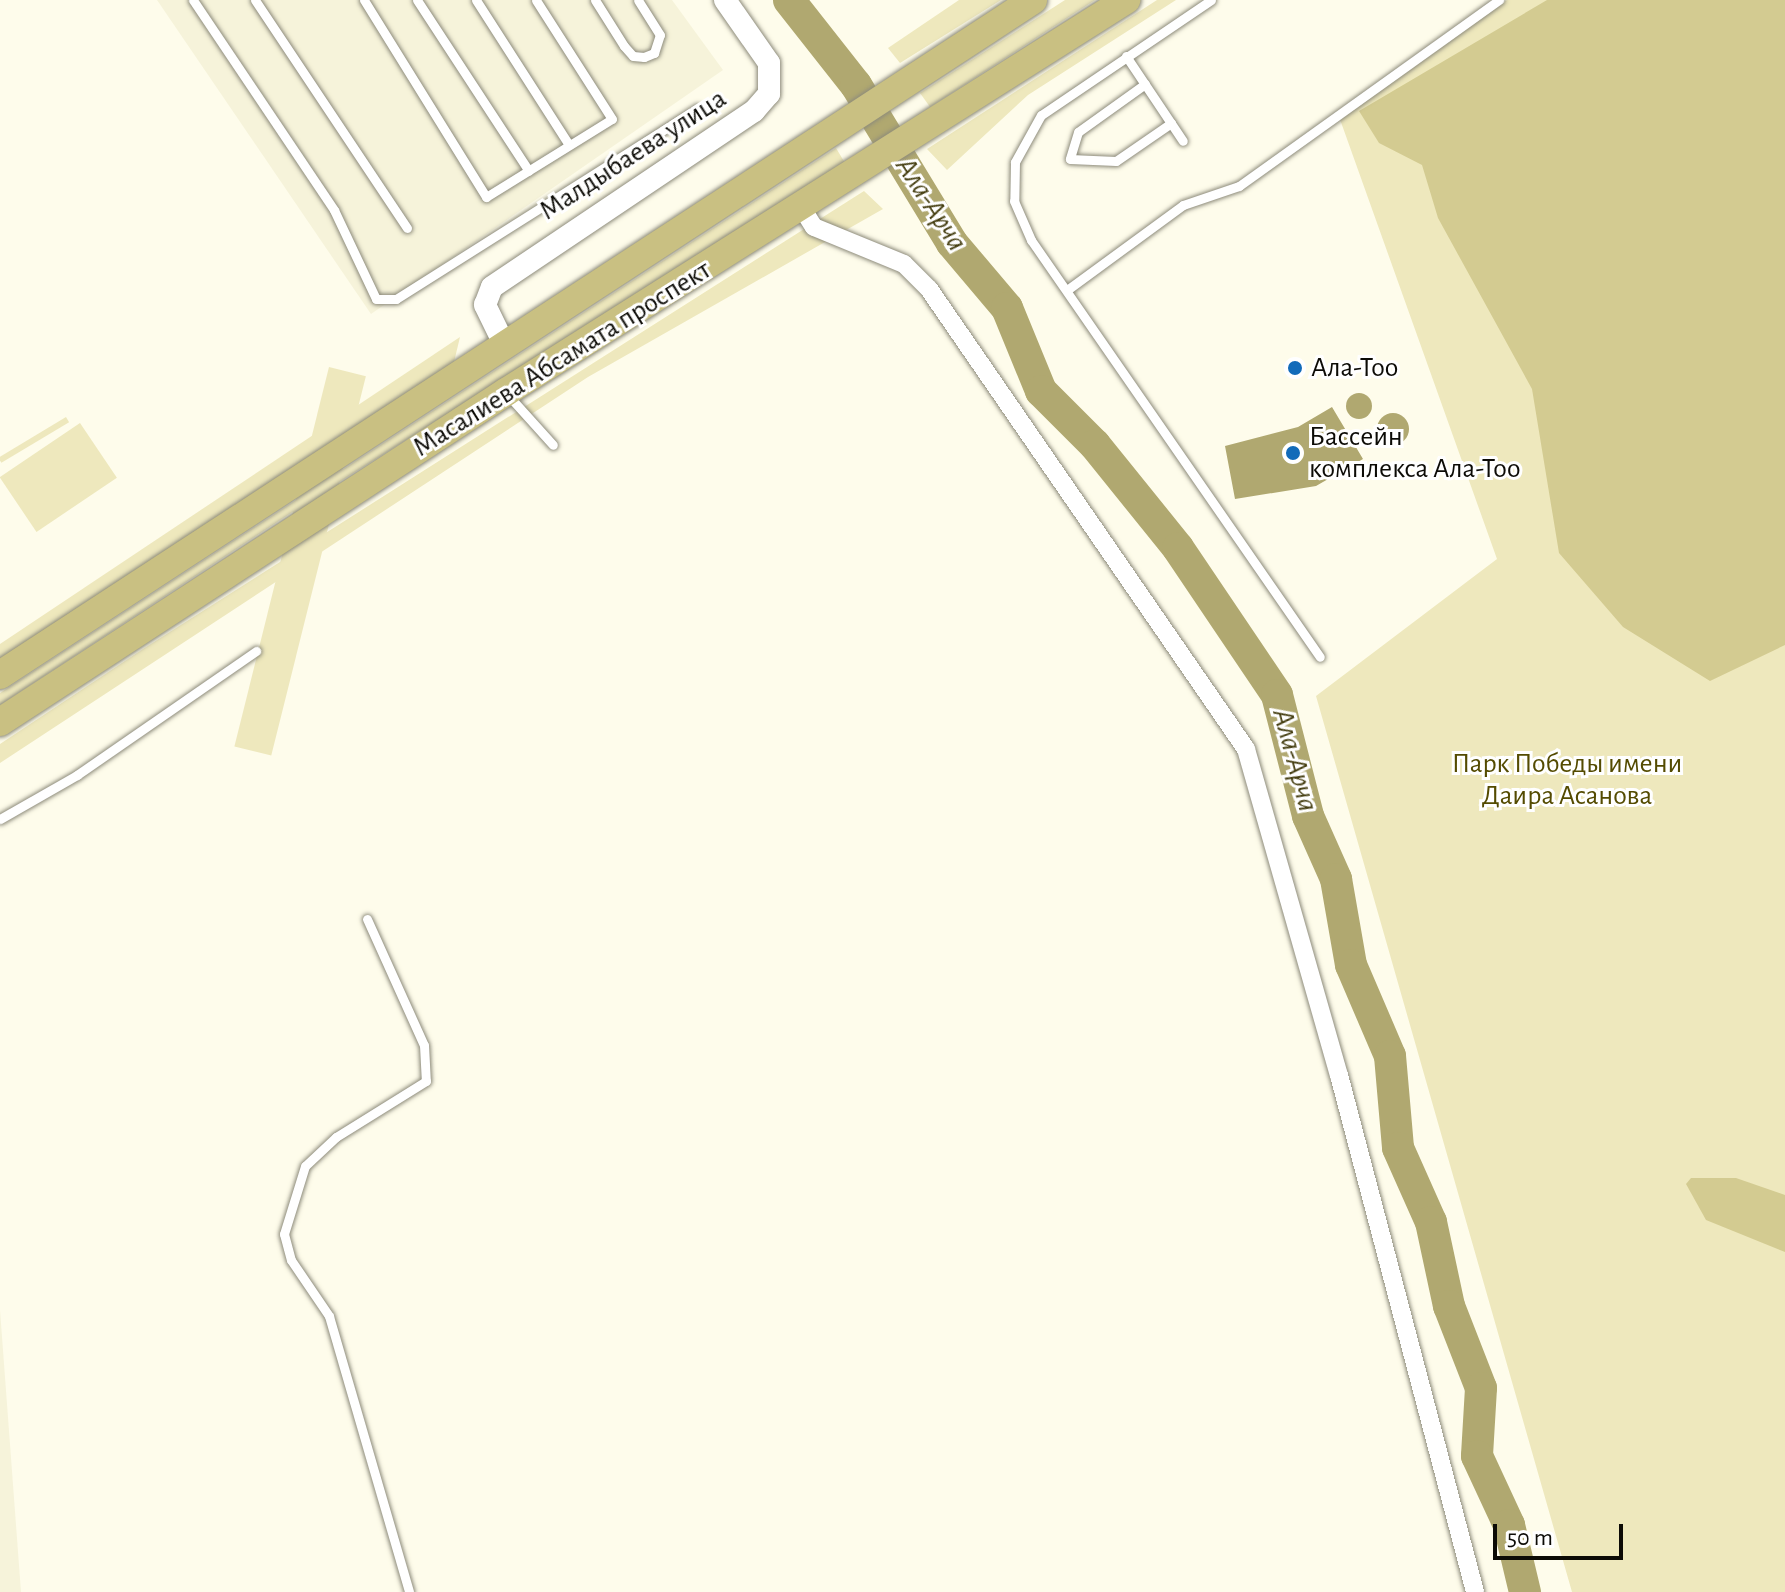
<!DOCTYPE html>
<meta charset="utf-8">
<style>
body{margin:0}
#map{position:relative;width:1785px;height:1592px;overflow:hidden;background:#fefceb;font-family:"Alegreya Sans",sans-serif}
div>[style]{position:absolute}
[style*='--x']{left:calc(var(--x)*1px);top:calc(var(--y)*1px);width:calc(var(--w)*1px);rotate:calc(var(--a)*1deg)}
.built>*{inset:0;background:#f6f3da}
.green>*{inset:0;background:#eee8bd;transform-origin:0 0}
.forest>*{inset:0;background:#d3cb91}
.water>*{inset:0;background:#b0a870}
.round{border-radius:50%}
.river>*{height:32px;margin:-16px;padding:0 16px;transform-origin:16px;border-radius:16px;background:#b0a870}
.roads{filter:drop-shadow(0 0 2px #8d8b7b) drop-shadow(0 0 2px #8d8b7b)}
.service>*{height:9px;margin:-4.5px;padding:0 4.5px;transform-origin:4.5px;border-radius:4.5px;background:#fff}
.minor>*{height:18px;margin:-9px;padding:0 9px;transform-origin:9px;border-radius:9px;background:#fff}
.tertiary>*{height:22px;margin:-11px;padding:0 11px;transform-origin:11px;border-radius:11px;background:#fff}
.primary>*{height:28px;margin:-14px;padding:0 14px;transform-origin:14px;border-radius:14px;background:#c9c082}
.dots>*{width:22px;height:22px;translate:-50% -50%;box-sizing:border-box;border:4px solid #fff;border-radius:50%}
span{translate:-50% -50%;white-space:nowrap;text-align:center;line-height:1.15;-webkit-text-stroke:6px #fff;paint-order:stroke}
.street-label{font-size:28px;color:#0c0b06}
.poi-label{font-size:28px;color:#0c0b06}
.left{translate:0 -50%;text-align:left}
.park-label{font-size:28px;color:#544b01}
.water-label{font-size:30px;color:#453e11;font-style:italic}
.scale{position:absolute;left:1493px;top:1524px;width:130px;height:36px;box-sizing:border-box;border:4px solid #0c0b06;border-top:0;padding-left:10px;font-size:24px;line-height:28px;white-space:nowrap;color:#0c0b06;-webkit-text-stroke:6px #fff;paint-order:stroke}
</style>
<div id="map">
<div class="built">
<div style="clip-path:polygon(157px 0,672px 0,723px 70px,371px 314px)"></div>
<div style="clip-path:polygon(0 1310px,21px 1592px,0 1592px)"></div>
</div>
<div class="green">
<div style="clip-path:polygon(959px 0,1001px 0,900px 63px,888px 48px)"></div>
<div style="clip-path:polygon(1065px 0,1095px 0,930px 107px,920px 93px)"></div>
<div style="clip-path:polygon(1157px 0,1176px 0,1028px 95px,947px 170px,927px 149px)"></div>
<div style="clip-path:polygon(1507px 0,1785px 0,1785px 1592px,1572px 1592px,1316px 696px,1497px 559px,1337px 111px)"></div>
<div style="clip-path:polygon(836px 148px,845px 163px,306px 503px,0 705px,0 693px)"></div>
<div style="clip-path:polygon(864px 191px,883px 209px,588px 377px,0 763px,0 744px,143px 649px)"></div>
<div style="clip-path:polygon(460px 337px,454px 362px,0 660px,0 644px)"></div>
<div style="left:329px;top:367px;width:38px;height:391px;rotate:14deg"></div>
<div style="left:66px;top:417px;width:6px;height:79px;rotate:59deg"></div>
<div style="left:80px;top:423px;width:66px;height:97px;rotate:56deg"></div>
</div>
<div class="forest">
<div style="clip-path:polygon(1547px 0,1785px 0,1785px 645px,1710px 681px,1623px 627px,1559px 553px,1532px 389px,1438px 218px,1422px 165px,1379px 143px,1359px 111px)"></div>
<div style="clip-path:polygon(1691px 1178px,1736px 1178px,1785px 1195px,1785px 1252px,1706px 1220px,1686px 1184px)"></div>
</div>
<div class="water">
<div class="round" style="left:1346px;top:393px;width:26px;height:26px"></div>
<div style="clip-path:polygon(1332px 407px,1363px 459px,1316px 486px,1235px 499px,1225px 446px,1298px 427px)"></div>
<div class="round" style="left:1377px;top:413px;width:32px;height:32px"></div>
</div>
<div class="river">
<div style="--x:789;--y:0;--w:108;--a:51.8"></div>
<div style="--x:856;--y:85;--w:185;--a:58.7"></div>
<div style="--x:952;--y:243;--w:85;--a:49.8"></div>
<div style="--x:1007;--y:308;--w:90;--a:67.7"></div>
<div style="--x:1041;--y:391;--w:76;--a:45"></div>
<div style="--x:1095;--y:445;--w:132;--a:51.1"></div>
<div style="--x:1178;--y:548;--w:177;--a:56"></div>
<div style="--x:1277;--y:695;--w:125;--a:75.6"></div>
<div style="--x:1308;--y:816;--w:69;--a:66"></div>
<div style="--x:1336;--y:879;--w:87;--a:80.1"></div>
<div style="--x:1351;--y:965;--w:99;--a:66.8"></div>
<div style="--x:1390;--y:1056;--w:92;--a:85"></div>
<div style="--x:1398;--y:1148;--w:81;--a:66"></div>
<div style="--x:1431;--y:1222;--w:86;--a:77.9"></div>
<div style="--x:1449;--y:1306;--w:88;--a:68.7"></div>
<div style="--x:1481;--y:1388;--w:68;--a:93.4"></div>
<div style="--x:1477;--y:1456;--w:76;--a:65.1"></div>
<div style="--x:1509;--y:1525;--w:69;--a:76.6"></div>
</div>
<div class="roads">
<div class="service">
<div style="--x:193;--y:0;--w:253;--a:56.1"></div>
<div style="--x:334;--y:210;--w:98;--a:64.7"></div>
<div style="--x:376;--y:299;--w:20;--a:0"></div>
<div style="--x:396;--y:299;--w:357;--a:-32.3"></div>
<div style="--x:255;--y:0;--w:274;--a:56.3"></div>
<div style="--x:364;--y:0;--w:232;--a:58.2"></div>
<div style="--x:486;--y:197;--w:148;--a:-31.8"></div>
<div style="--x:612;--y:119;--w:141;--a:-122.6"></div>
<div style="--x:417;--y:0;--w:204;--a:56.8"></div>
<div style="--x:476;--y:0;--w:172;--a:57.3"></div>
<div style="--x:595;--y:0;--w:54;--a:57.8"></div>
<div style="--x:624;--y:46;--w:13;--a:48"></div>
<div style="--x:633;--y:56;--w:11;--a:5"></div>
<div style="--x:644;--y:57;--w:11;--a:-22"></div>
<div style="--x:654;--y:53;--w:19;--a:-72"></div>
<div style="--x:660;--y:35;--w:41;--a:-122.2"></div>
<div style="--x:1211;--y:0;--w:205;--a:145.9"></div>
<div style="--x:1041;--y:115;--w:54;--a:119"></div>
<div style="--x:1015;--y:162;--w:39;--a:91"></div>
<div style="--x:1014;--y:201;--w:43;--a:66.4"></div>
<div style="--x:1031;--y:240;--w:507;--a:55.28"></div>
<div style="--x:1126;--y:56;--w:102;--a:56.2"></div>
<div style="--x:1145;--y:84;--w:82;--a:144.4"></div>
<div style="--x:1078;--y:132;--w:28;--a:107"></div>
<div style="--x:1070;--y:159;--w:46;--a:2.5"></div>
<div style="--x:1116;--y:161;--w:67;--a:-34.6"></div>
<div style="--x:1067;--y:290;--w:144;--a:-36.2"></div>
<div style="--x:1183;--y:205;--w:59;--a:-18.7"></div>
<div style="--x:1239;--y:186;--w:320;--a:-35.6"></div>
<div style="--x:508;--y:395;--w:67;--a:48"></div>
<div style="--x:0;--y:819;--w:89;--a:-29.7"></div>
<div style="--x:77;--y:775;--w:218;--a:-34.7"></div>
<div style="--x:367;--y:919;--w:138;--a:65.7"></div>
<div style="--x:424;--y:1045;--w:36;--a:87"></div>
<div style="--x:426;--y:1081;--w:106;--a:148.1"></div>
<div style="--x:336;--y:1137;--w:42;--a:136.9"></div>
<div style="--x:305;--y:1166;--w:71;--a:107.2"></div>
<div style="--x:284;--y:1234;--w:27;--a:75"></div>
<div style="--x:291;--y:1260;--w:68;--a:55.8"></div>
<div style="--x:329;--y:1316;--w:287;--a:73.8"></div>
</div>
<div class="minor">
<div style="--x:802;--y:208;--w:22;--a:58"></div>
<div style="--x:814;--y:227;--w:97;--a:22.3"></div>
<div style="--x:904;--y:264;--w:35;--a:45"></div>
<div style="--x:929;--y:289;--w:559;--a:55.43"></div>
<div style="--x:1246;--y:749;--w:339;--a:74.1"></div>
<div style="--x:1339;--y:1075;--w:535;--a:75.26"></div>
</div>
<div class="tertiary">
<div style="--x:505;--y:346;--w:46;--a:-116"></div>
<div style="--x:485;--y:305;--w:19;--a:-69"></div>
<div style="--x:492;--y:287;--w:316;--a:-33.9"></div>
<div style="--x:754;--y:111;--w:23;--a:-49"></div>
<div style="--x:769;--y:94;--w:31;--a:-90"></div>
<div style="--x:769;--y:63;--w:77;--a:-124.9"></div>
</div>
<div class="primary">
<div style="--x:0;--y:675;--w:1234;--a:-33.16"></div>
<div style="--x:0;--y:722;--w:604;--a:-33.11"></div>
<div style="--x:506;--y:392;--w:734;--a:-32.3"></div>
</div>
</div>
<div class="dots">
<div style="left:1295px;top:368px;background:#126bb9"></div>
<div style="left:1293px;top:453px;background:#126bb9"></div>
</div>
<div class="street-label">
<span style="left:633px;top:155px;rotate:-33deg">Малдыбаева улица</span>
<span style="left:562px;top:359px;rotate:-32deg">Масалиева Абсамата проспект</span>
</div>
<div class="poi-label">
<span class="left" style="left:1311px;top:368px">Ала-Тоо</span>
<span class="left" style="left:1309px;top:453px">Бассейн<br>комплекса Ала-Тоо</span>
</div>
<div class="park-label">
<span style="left:1567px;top:780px">Парк Победы имени<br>Даира Асанова</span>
</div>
<div class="water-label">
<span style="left:931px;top:204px;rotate:57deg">Ала-Арча</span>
<span style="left:1295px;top:760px;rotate:75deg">Ала-Арча</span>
</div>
<div class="scale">50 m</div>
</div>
